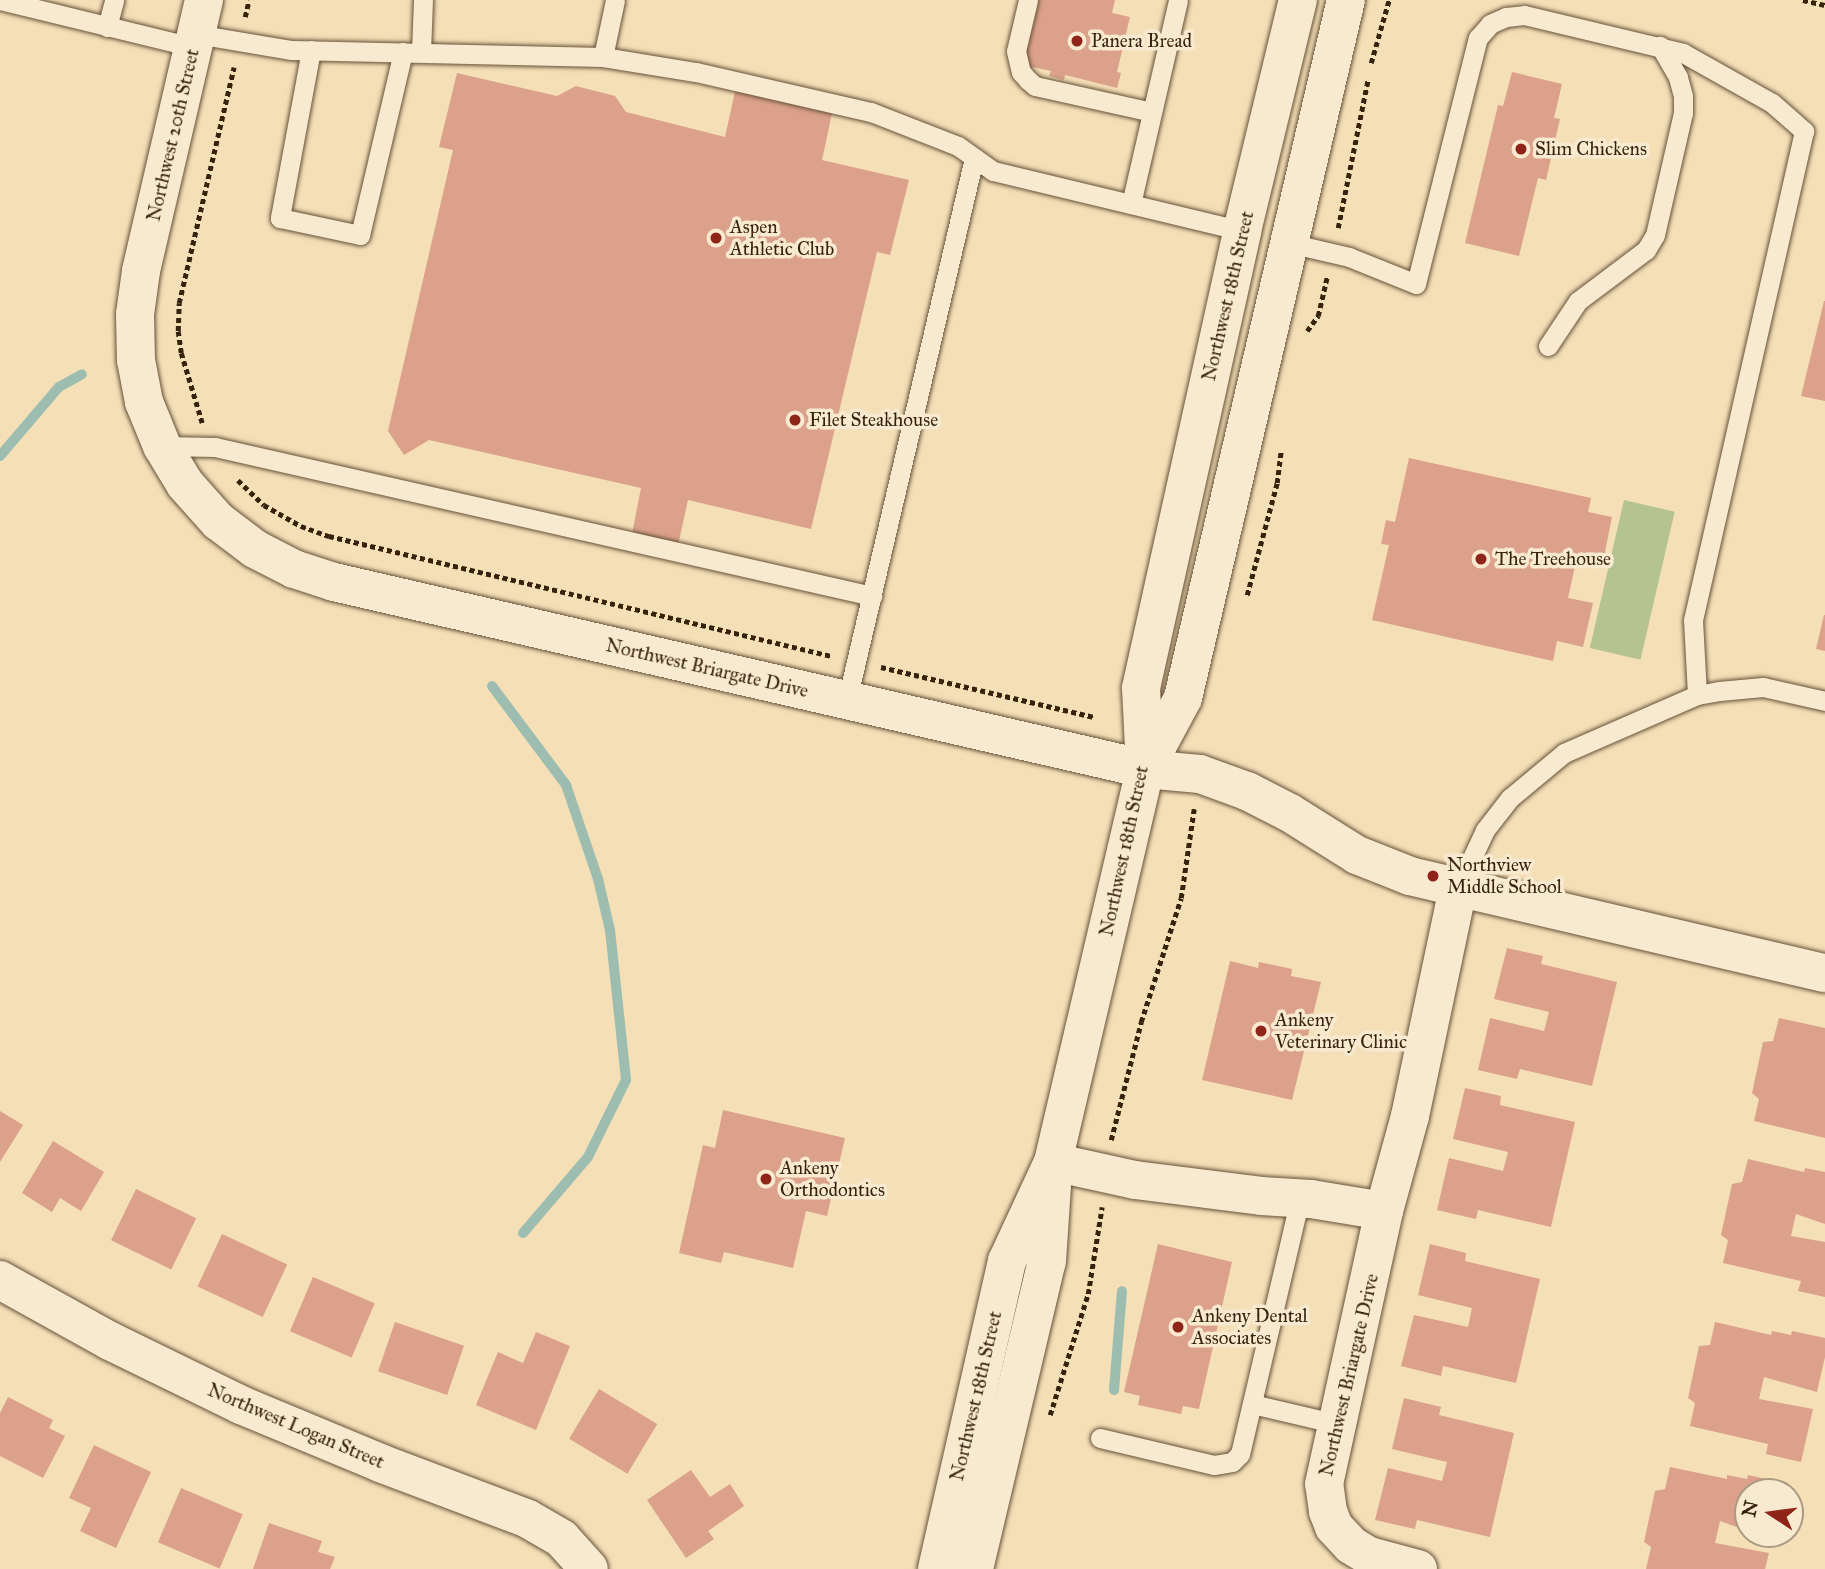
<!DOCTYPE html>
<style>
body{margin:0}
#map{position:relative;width:1825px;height:1569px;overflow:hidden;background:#f4dfb7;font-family:"IM FELL Great Primer",serif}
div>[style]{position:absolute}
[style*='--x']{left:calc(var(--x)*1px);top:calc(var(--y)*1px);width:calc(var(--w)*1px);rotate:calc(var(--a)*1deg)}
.green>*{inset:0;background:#b5c393;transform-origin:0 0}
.stream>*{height:10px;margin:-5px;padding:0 5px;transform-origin:5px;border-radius:5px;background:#9cbdaf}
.building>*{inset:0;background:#dca18b;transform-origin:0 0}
.path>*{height:4.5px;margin-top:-2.25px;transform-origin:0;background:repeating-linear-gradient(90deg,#36230d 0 5px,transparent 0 8.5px)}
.roads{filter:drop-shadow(0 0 2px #665238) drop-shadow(0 0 2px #665238)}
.lane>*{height:19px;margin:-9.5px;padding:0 9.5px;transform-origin:9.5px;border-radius:9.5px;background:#f8ead0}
.street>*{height:38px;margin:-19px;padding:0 19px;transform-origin:19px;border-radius:19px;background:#f8ead0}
.secondary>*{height:38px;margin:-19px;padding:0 19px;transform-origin:19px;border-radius:19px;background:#f8ead0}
.dots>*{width:19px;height:19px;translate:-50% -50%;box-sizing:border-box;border:4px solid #f8ead0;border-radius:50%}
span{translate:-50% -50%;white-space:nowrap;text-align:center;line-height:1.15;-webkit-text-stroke:7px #f8ead0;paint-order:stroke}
.poi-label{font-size:19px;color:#36230d}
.left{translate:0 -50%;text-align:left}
.street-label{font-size:19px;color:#36230d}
.north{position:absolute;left:1734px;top:1478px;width:70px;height:70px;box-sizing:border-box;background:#f8ead0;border:2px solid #aa9a82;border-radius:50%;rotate:283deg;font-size:19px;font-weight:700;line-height:28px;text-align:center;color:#36230d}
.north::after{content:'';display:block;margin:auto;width:24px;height:32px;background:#8f2418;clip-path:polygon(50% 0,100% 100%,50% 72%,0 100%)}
</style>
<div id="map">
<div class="green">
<div style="left:1624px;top:500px;width:52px;height:152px;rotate:13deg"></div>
</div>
<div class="stream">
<div style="--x:0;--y:456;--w:91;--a:-49.5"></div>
<div style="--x:59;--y:387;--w:26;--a:-29"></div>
<div style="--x:492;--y:686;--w:124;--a:53.2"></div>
<div style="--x:566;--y:785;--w:99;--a:71.2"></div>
<div style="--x:598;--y:879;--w:52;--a:76.8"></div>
<div style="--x:610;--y:930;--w:151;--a:83.9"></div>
<div style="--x:626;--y:1080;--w:86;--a:116.3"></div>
<div style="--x:588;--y:1157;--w:100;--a:130.5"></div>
<div style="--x:1114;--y:1390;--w:99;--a:-85.4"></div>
</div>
<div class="building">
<div style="clip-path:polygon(1039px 0,1115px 0,1112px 13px,1130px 17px,1117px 72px,1121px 73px,1117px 88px,1065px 75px,1064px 80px,1049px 76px,1051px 71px,1023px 65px)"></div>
<div style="clip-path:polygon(1512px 72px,1562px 84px,1554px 118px,1560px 119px,1546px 180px,1538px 178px,1519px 256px,1465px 243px,1498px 105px,1503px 106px)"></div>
<div style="clip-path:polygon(457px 73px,557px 96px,576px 86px,615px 96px,626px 112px,725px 137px,736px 87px,833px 109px,822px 160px,909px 180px,890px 255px,877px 252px,811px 529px,688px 500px,677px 550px,631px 539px,641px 488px,429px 440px,404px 455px,388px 431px,453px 150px,439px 147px)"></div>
<div style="clip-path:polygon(1824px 301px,1825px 301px,1825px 401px,1801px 396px)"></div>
<div style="clip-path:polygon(1409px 458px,1591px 498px,1588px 512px,1612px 517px,1603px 562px,1577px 557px,1568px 598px,1593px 603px,1583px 647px,1557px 641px,1553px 661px,1372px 620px,1389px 545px,1381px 544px,1386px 520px,1395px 522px)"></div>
<div style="clip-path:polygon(1824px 615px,1825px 615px,1825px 651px,1816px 649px)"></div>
<div style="clip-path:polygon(1507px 948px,1543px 956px,1541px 964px,1617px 982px,1592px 1086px,1520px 1069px,1517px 1079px,1478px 1070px,1490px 1018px,1544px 1031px,1549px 1012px,1494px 999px)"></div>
<div style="clip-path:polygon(1230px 961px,1258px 968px,1259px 962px,1292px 969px,1291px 976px,1321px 982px,1292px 1100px,1202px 1080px)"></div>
<div style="clip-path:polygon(1779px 1018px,1825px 1028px,1825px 1138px,1754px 1121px,1759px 1099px,1752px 1093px,1763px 1042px,1773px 1041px)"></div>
<div style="clip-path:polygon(1465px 1088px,1501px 1096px,1500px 1105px,1575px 1122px,1551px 1227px,1478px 1210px,1476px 1219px,1437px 1210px,1449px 1158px,1503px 1171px,1508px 1152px,1453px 1139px)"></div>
<div style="clip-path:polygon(723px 1110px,845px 1138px,827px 1216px,806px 1211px,793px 1268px,724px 1252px,721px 1263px,679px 1253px,703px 1145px,715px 1148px)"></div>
<div style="clip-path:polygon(0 1111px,23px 1125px,0 1162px)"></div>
<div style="clip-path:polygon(53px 1141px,104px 1172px,81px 1211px,60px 1198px,52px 1212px,22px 1193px)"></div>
<div style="clip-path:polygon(1748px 1159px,1804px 1172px,1805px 1168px,1825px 1172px,1825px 1224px,1796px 1214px,1791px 1236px,1825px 1242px,1825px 1297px,1798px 1291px,1801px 1281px,1723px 1263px,1728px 1240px,1721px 1235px,1732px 1184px,1742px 1182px)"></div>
<div style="left:136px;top:1189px;width:67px;height:57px;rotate:26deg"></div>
<div style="left:222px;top:1234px;width:72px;height:58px;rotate:25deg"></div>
<div style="clip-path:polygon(1158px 1244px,1232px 1262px,1199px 1409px,1183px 1406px,1181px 1414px,1138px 1405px,1140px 1396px,1124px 1392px)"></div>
<div style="clip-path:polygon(1430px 1244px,1466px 1253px,1465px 1261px,1540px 1279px,1516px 1383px,1443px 1366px,1441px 1376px,1401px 1366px,1414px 1315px,1468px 1327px,1472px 1308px,1418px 1295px)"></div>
<div style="left:313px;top:1277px;width:67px;height:59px;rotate:23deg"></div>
<div style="left:395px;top:1322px;width:73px;height:52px;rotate:19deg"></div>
<div style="clip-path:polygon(1715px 1322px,1771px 1335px,1772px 1331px,1791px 1335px,1792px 1331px,1825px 1338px,1825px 1357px,1817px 1392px,1764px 1377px,1759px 1399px,1813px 1409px,1801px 1462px,1766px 1454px,1768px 1444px,1690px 1426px,1695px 1403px,1688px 1398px,1699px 1346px,1710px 1345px)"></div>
<div style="clip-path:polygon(536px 1332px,570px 1346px,536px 1430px,476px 1405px,498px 1352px,523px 1363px)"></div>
<div style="left:599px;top:1389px;width:68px;height:58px;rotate:31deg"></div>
<div style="clip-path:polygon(8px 1397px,53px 1420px,49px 1428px,65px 1436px,43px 1478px,0 1456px,0 1413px)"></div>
<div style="clip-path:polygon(1404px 1398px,1441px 1407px,1439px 1415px,1514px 1433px,1490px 1537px,1417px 1520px,1415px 1529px,1375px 1520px,1388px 1468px,1442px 1481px,1447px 1462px,1392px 1449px)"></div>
<div style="clip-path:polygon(94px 1445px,151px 1472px,116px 1548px,80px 1531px,91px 1508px,69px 1498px)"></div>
<div style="clip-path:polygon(1670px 1467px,1727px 1479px,1727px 1475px,1747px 1479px,1748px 1475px,1785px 1483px,1783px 1492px,1748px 1492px,1748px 1531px,1720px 1521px,1715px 1543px,1769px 1553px,1765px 1569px,1646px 1569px,1651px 1547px,1644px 1542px,1655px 1491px,1665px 1489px)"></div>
<div style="clip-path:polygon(691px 1470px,710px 1497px,730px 1484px,744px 1506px,708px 1531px,714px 1539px,686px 1558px,647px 1500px)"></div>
<div style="left:181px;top:1488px;width:67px;height:59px;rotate:23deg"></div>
<div style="clip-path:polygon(269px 1523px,322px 1541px,318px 1552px,335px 1557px,330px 1569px,253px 1569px)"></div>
</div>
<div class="path">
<div style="--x:1803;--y:0;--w:23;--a:13"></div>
<div style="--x:245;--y:17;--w:17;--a:-77"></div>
<div style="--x:1371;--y:63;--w:66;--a:-74.1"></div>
<div style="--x:1338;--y:228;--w:152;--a:-78.6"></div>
<div style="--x:1307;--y:331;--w:19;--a:-54"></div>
<div style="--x:1318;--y:316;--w:40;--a:-77"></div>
<div style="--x:202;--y:423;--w:73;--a:-106.7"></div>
<div style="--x:181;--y:353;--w:22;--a:-98"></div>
<div style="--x:178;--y:331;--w:28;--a:-88"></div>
<div style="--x:179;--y:303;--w:242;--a:-76.9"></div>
<div style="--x:238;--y:480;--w:36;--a:44"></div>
<div style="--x:264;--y:505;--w:43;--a:29.6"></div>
<div style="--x:301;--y:526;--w:30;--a:20"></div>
<div style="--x:329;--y:536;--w:516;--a:13.44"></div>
<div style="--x:1247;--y:595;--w:116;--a:-75"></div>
<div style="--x:1277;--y:483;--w:33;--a:-83"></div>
<div style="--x:881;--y:667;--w:220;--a:13.2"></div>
<div style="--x:1111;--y:1140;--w:122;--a:-75.7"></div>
<div style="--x:1141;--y:1022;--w:130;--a:-72.1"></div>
<div style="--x:1181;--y:898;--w:90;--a:-81.7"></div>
<div style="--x:1050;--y:1415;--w:127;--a:-72.6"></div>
<div style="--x:1088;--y:1294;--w:88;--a:-80.9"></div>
</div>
<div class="roads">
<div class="lane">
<div style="--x:0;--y:0;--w:199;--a:13.7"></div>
<div style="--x:1028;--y:0;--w:52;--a:103.2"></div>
<div style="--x:1016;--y:51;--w:22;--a:77"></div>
<div style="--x:1021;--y:72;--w:11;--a:49"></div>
<div style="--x:1028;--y:80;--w:9;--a:41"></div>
<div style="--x:1035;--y:86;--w:120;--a:12.5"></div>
<div style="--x:107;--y:27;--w:28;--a:-75"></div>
<div style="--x:196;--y:34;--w:97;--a:9.5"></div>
<div style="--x:292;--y:50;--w:311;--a:1.3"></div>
<div style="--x:603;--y:57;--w:94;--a:9.2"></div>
<div style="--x:696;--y:72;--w:180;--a:12.9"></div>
<div style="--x:871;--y:112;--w:93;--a:21.3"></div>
<div style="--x:958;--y:146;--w:43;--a:35.5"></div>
<div style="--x:993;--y:171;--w:256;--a:13.5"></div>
<div style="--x:311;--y:50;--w:171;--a:100.5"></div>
<div style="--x:280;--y:218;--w:82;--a:12"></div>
<div style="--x:360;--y:235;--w:188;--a:-76.8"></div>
<div style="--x:421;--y:52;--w:52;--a:-87.8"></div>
<div style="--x:603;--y:57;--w:58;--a:-78.1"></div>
<div style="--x:1131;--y:204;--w:209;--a:-77"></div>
<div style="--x:1289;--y:243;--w:62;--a:13.1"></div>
<div style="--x:1349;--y:257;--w:72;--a:21.9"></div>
<div style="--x:1416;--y:284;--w:254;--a:-75.9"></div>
<div style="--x:1478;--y:38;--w:18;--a:-49"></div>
<div style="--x:1490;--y:24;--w:17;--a:-24"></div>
<div style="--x:1506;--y:17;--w:18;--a:-6"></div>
<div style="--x:1524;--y:15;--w:163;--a:13.4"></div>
<div style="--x:1683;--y:53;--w:102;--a:29.3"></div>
<div style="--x:1772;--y:103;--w:43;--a:41.2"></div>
<div style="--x:1804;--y:131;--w:501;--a:102.79"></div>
<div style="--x:1693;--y:620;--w:75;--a:86.9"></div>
<div style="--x:1548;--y:346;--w:54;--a:-56.3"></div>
<div style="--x:1578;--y:301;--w:85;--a:-36.9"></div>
<div style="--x:1646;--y:250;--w:17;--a:-59"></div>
<div style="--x:1655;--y:235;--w:125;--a:-77.1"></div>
<div style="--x:1683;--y:113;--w:17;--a:-90"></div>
<div style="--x:1683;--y:96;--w:20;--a:-105"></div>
<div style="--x:1678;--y:77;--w:36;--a:-120"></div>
<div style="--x:162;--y:446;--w:53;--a:1.1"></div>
<div style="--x:215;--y:447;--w:674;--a:12.78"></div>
<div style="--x:847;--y:700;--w:557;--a:-76.81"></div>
<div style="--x:1458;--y:888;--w:64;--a:-65"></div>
<div style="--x:1485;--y:830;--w:41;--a:-52"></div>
<div style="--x:1510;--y:798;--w:70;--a:-39.8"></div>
<div style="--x:1564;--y:753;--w:145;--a:-23.6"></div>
<div style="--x:1697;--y:695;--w:22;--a:-10"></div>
<div style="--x:1719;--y:691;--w:44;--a:-5.2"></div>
<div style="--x:1763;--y:687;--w:64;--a:12.7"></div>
<div style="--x:1252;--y:1404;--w:87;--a:13.2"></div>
<div style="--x:1100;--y:1438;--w:117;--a:13.3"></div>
<div style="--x:1214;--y:1465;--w:18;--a:-9"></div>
<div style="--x:1232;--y:1462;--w:11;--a:-45"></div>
<div style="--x:1240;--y:1454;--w:263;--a:-76.8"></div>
</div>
<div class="street">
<div style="--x:204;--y:0;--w:278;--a:103.1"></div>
<div style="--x:141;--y:271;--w:43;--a:97.9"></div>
<div style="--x:135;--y:314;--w:46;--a:88.8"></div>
<div style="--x:136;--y:360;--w:43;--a:79.2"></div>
<div style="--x:144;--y:402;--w:48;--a:67.8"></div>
<div style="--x:162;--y:446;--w:44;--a:58.8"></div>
<div style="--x:185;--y:484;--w:50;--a:48.3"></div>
<div style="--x:218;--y:521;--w:46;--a:37.1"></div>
<div style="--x:255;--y:549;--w:44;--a:27.1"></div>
<div style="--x:294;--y:569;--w:42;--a:18"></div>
<div style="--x:334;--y:582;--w:832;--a:12.98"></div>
<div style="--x:1145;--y:769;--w:55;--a:5.2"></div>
<div style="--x:1200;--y:774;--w:50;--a:19.9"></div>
<div style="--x:1247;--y:791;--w:48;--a:27.1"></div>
<div style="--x:1290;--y:813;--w:79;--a:32.1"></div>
<div style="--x:1357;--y:855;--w:57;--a:21.6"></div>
<div style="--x:1410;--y:876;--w:426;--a:13.2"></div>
<div style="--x:1053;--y:1162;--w:84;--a:12.4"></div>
<div style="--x:1135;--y:1180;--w:127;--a:7.2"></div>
<div style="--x:1261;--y:1196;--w:50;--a:3.4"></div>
<div style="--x:1311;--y:1199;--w:74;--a:9.3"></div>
<div style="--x:0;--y:1280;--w:126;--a:29"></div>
<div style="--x:110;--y:1341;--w:146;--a:26"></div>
<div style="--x:241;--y:1405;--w:151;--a:22.6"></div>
<div style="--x:380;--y:1463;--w:158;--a:20.7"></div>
<div style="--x:528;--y:1519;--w:39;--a:30"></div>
<div style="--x:562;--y:1539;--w:40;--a:48"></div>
<div style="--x:1418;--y:1569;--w:51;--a:-165.1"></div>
<div style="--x:1369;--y:1556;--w:21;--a:-149"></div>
<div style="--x:1351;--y:1545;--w:25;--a:-133"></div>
<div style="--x:1334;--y:1527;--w:17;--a:-111"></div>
<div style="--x:1328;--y:1511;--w:27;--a:-98"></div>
<div style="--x:1324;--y:1484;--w:280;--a:-77.6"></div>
<div style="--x:1384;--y:1211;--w:98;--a:-74.7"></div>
<div style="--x:1410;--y:1116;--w:233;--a:-78.1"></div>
</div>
<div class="secondary">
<div style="--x:1146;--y:767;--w:78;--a:-61.8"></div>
<div style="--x:1183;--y:698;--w:717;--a:-76.86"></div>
<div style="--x:937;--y:1569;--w:316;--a:-77.2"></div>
<div style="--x:1007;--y:1261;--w:109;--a:-65.1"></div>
<div style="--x:1053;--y:1162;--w:404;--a:-76.8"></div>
<div style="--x:1145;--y:769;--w:81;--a:-92.8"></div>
<div style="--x:1141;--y:688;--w:468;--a:-77.5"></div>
<div style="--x:1242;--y:231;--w:238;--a:-76.4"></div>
<div style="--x:974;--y:1569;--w:317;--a:-76.7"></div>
<div style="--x:1047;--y:1261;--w:76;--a:-86.2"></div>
</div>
</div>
<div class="dots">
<div style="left:1077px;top:41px;background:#8f2418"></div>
<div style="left:1521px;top:149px;background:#8f2418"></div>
<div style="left:716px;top:238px;background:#8f2418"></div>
<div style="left:795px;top:420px;background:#8f2418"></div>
<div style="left:1481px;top:559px;background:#8f2418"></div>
<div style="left:1433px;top:876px;background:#8f2418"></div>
<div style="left:1261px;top:1031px;background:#8f2418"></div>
<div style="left:766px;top:1179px;background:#8f2418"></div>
<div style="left:1178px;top:1327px;background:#8f2418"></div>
</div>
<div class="poi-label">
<span class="left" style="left:1091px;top:41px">Panera Bread</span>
<span class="left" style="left:1535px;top:149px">Slim Chickens</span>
<span class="left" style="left:730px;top:238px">Aspen<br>Athletic Club</span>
<span class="left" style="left:809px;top:420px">Filet Steakhouse</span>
<span class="left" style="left:1495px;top:559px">The Treehouse</span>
<span class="left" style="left:1447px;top:876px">Northview<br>Middle School</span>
<span class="left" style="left:1275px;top:1031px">Ankeny<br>Veterinary Clinic</span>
<span class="left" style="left:780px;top:1179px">Ankeny<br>Orthodontics</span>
<span class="left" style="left:1192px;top:1327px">Ankeny Dental<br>Associates</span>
</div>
<div class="street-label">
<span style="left:173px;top:135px;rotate:-77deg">Northwest 20th Street</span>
<span style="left:1228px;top:296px;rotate:-77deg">Northwest 18th Street</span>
<span style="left:707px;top:668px;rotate:13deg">Northwest Briargate Drive</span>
<span style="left:1124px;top:851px;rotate:-78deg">Northwest 18th Street</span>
<span style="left:1349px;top:1375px;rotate:-77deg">Northwest Briargate Drive</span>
<span style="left:976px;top:1396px;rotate:-77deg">Northwest 18th Street</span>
<span style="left:296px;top:1426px;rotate:23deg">Northwest Logan Street</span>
</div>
<div class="north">N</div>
</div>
